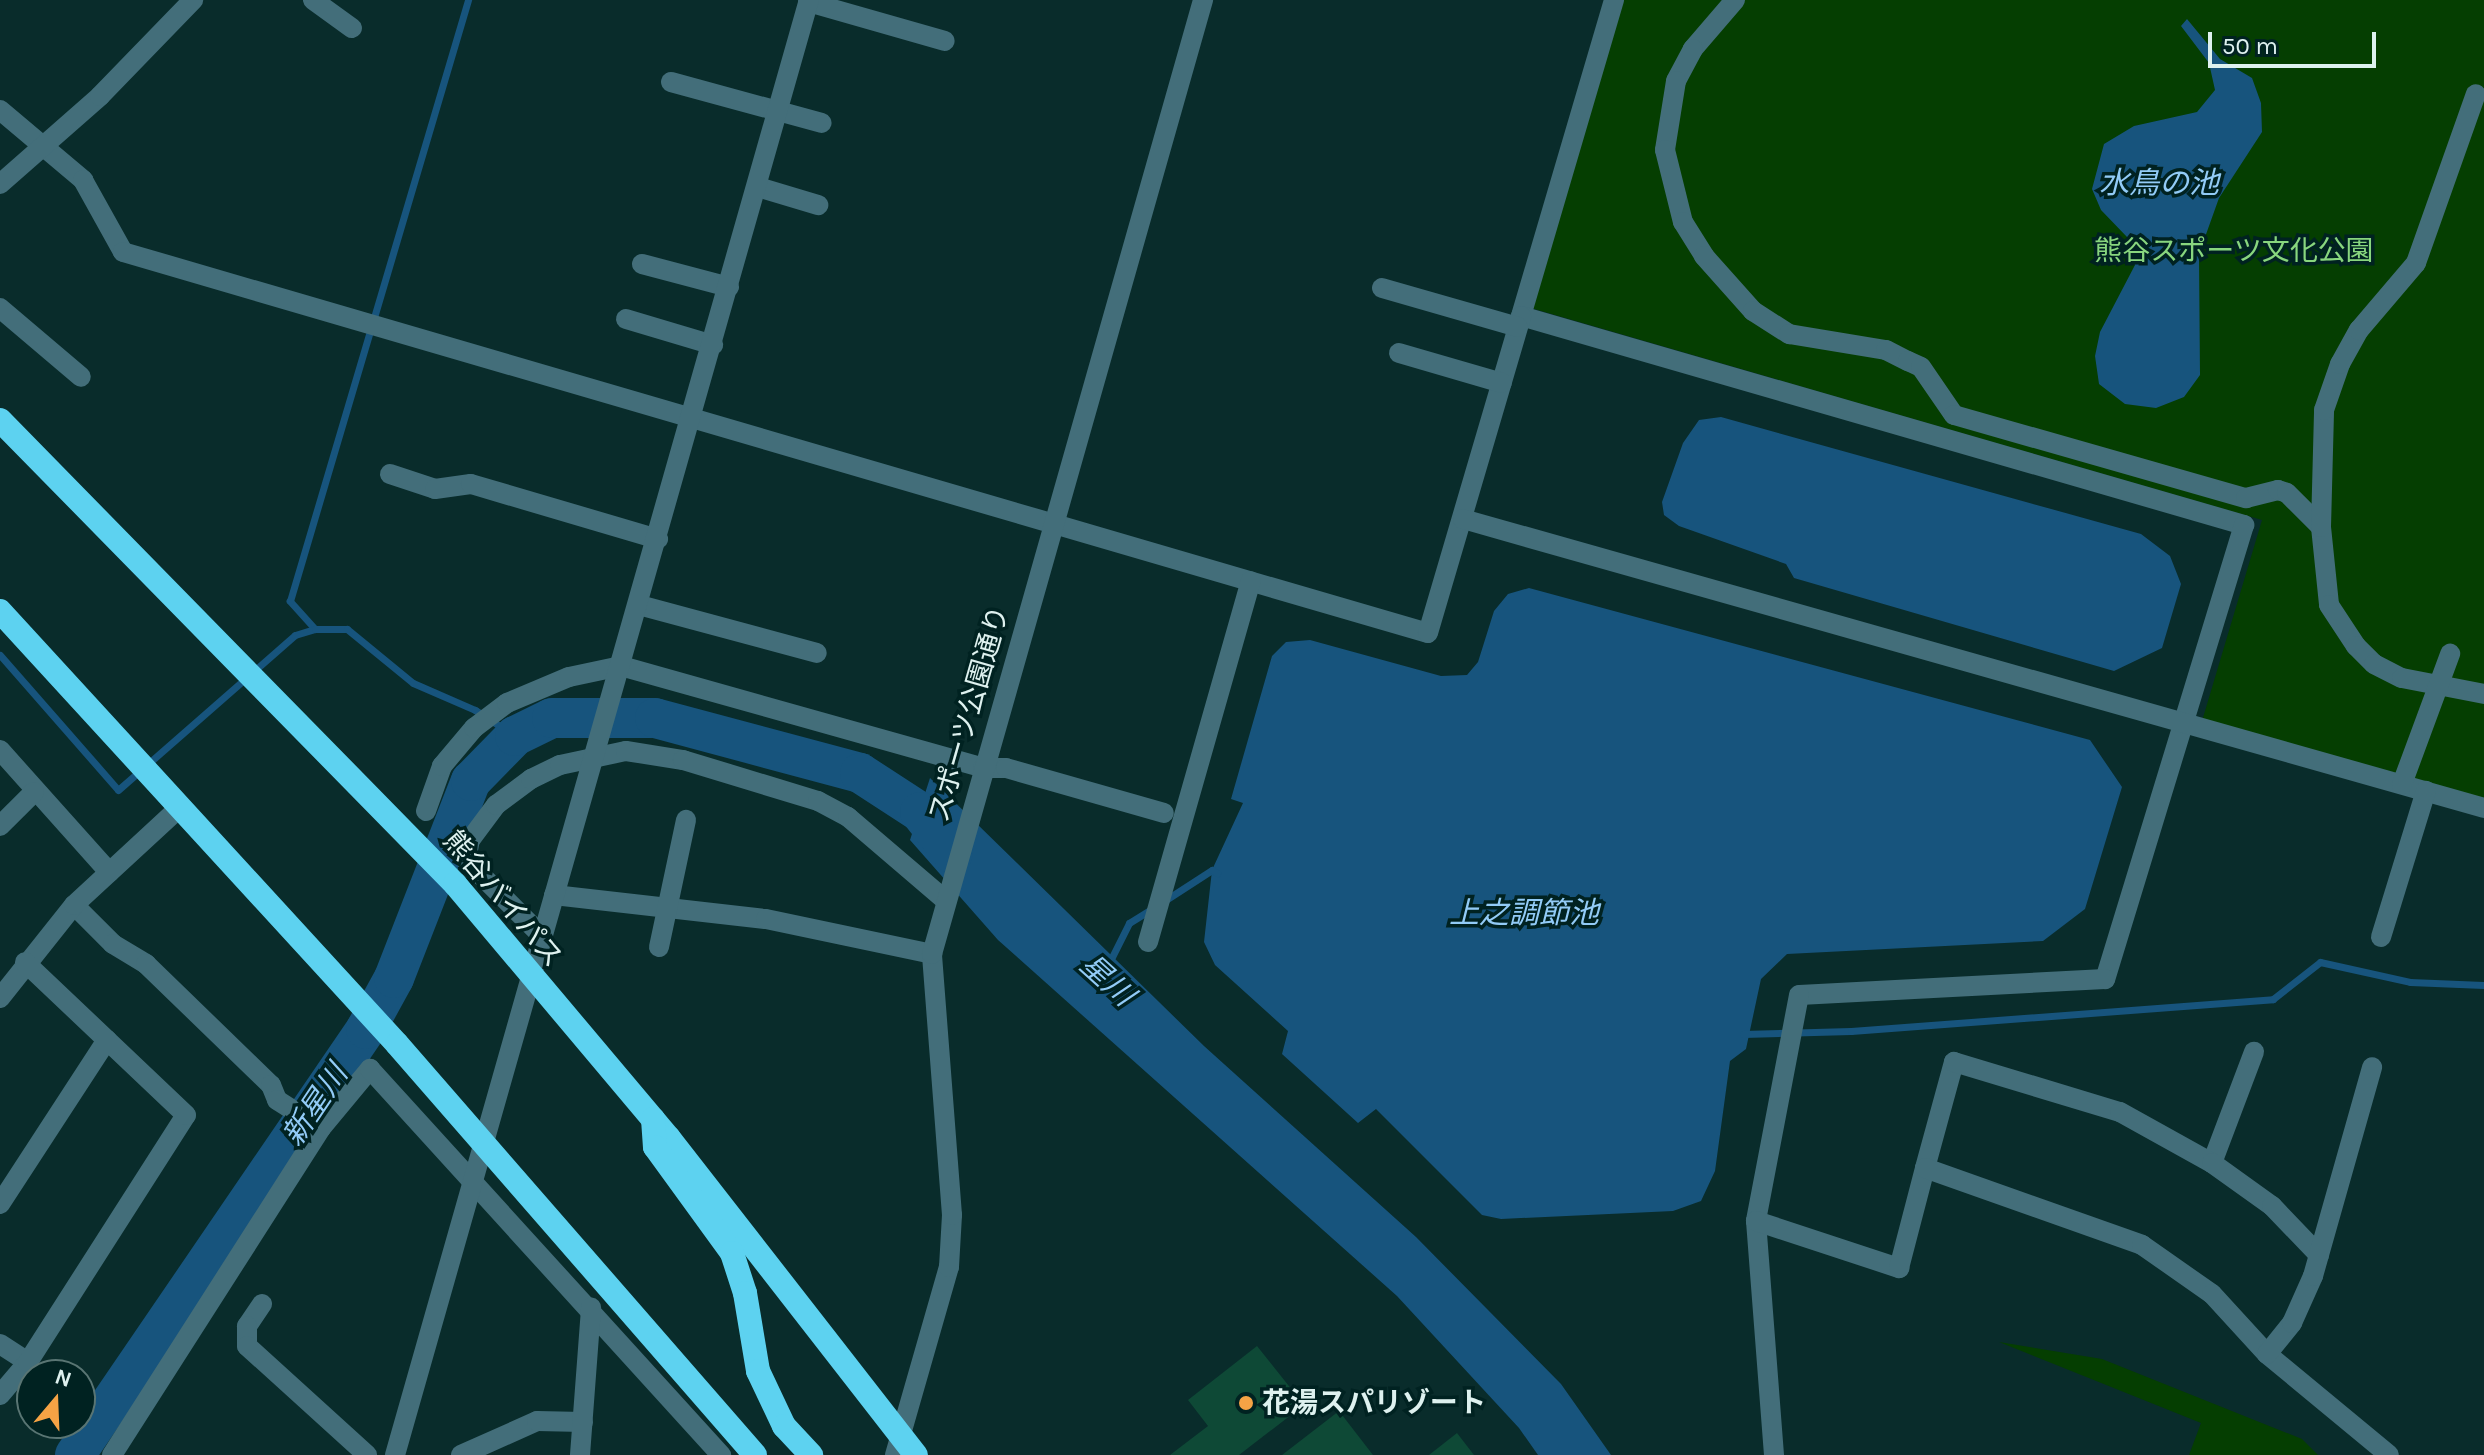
<!DOCTYPE html>
<meta charset="utf-8">
<style>
body{margin:0}
#map{position:relative;width:2484px;height:1455px;overflow:hidden;background:#092c2b;font-family:Karla,"Noto Sans JP",sans-serif}
div>[style]{position:absolute}
[style*='--x']{left:calc(var(--x)*1px);top:calc(var(--y)*1px);width:calc(var(--w)*1px);rotate:calc(var(--a)*1deg)}
.green>*{inset:0;background:#053e01}
.water>*{inset:0;background:#17547d}
.stream>*{height:7px;margin:-3.5px;padding:0 3.5px;transform-origin:3.5px;border-radius:3.5px;background:#17547d}
.river>*{height:40px;margin:-20px;padding:0 20px;transform-origin:20px;border-radius:20px;background:#17547d}
.building>*{inset:0;background:#0e4936}
.minor>*{height:20px;margin:-10px;padding:0 10px;transform-origin:10px;border-radius:10px;background:#436e7a}
.highway>*{height:24px;margin:-12px;padding:0 12px;transform-origin:12px;border-radius:12px;background:#5dd2f0}
.dots>*{width:22px;height:22px;translate:-50% -50%;box-sizing:border-box;border:4px solid #002221;border-radius:50%}
span{translate:-50% -50%;white-space:nowrap;text-align:center;line-height:1.15;-webkit-text-stroke:7px #002221;paint-order:stroke}
.park-label{font-size:28px;color:#88d67e}
.street-label{font-size:28px;color:#def1ef}
.poi-label{font-size:28px;color:#def1ef;font-weight:700}
.left{translate:0 -50%;text-align:left}
.water-label{font-size:30px;color:#92cbf7;font-style:italic}
.north{position:absolute;left:16px;top:1359px;width:80px;height:80px;box-sizing:border-box;background:#002221;border:2px solid #597573;border-radius:50%;rotate:19deg;font-size:22px;font-weight:700;line-height:32px;text-align:center;color:#def1ef}
.north::after{content:'';display:block;margin:auto;width:28px;height:36px;background:#f5a345;clip-path:polygon(50% 0,100% 100%,50% 72%,0 100%)}
.scale{position:absolute;left:2208px;top:32px;width:168px;height:36px;box-sizing:border-box;border:4px solid #def1ef;border-top:0;padding-left:10px;font-size:24px;line-height:28px;white-space:nowrap;color:#def1ef;-webkit-text-stroke:6px #002221;paint-order:stroke}
</style>
<div id="map">
<div class="green">
<div style="clip-path:polygon(1622px 0,2484px 0,2484px 801px,2202px 721px,2262px 520px,1531px 308px)"></div>
<div style="clip-path:polygon(1999px 1342px,2102px 1359px,2302px 1439px,2318px 1455px,2189px 1455px,2201px 1423px)"></div>
</div>
<div class="water">
<div style="clip-path:polygon(2187px 19px,2220px 59px,2252px 78px,2261px 103px,2262px 132px,2219px 198px,2199px 254px,2200px 375px,2184px 397px,2156px 408px,2125px 404px,2099px 384px,2095px 356px,2100px 332px,2135px 265px,2127px 237px,2101px 210px,2092px 189px,2104px 144px,2134px 126px,2197px 112px,2215px 90px,2209px 63px,2181px 26px)"></div>
<div style="clip-path:polygon(1721px 417px,2141px 534px,2170px 556px,2181px 584px,2162px 648px,2114px 671px,1794px 578px,1786px 564px,1679px 526px,1664px 515px,1662px 502px,1683px 443px,1699px 420px)"></div>
<div style="clip-path:polygon(1529px 588px,2090px 740px,2122px 787px,2085px 909px,2043px 941px,1787px 954px,1761px 979px,1746px 1049px,1730px 1061px,1715px 1171px,1701px 1201px,1673px 1211px,1501px 1219px,1482px 1215px,1376px 1109px,1358px 1123px,1282px 1054px,1288px 1031px,1215px 965px,1204px 942px,1212px 870px,1243px 803px,1231px 799px,1272px 656px,1286px 642px,1310px 640px,1441px 676px,1467px 675px,1478px 662px,1494px 611px,1508px 594px)"></div>
<div style="clip-path:polygon(930px 778px,1204px 1046px,1416px 1237px,1561px 1384px,1611px 1455px,1538px 1455px,1519px 1428px,1397px 1296px,998px 940px,910px 840px)"></div>
</div>
<div class="stream">
<div style="--x:315;--y:629;--w:38;--a:-132"></div>
<div style="--x:290;--y:601;--w:627;--a:-73.5"></div>
<div style="--x:0;--y:655;--w:179;--a:48.8"></div>
<div style="--x:118;--y:790;--w:235;--a:-41.2"></div>
<div style="--x:295;--y:635;--w:21;--a:-17"></div>
<div style="--x:315;--y:629;--w:32;--a:0"></div>
<div style="--x:347;--y:629;--w:85;--a:39.3"></div>
<div style="--x:413;--y:683;--w:68;--a:23.5"></div>
<div style="--x:475;--y:710;--w:48;--a:33"></div>
<div style="--x:1164;--y:901;--w:57;--a:-32.9"></div>
<div style="--x:1212;--y:870;--w:6;--a:31"></div>
<div style="--x:1108;--y:965;--w:47;--a:-63.4"></div>
<div style="--x:1129;--y:923;--w:28;--a:-32"></div>
<div style="--x:1743;--y:1034;--w:108;--a:-1.6"></div>
<div style="--x:1851;--y:1031;--w:423;--a:-4.3"></div>
<div style="--x:2273;--y:999;--w:60;--a:-38.2"></div>
<div style="--x:2320;--y:962;--w:92;--a:12.5"></div>
<div style="--x:2410;--y:982;--w:74;--a:2.3"></div>
</div>
<div class="river">
<div style="--x:75;--y:1455;--w:516;--a:-55.66"></div>
<div style="--x:366;--y:1029;--w:58;--a:-61.2"></div>
<div style="--x:394;--y:978;--w:212;--a:-68.7"></div>
<div style="--x:471;--y:781;--w:63;--a:-45.6"></div>
<div style="--x:515;--y:736;--w:41;--a:-25.9"></div>
<div style="--x:552;--y:718;--w:103;--a:0"></div>
<div style="--x:655;--y:718;--w:212;--a:15"></div>
<div style="--x:860;--y:773;--w:72;--a:33"></div>
<div style="--x:920;--y:812;--w:53;--a:51.8"></div>
</div>
<div class="building">
<div style="clip-path:polygon(1257px 1346px,1304px 1405px,1239px 1455px,1170px 1455px,1208px 1426px,1188px 1400px)"></div>
<div style="clip-path:polygon(1339px 1411px,1373px 1455px,1282px 1455px)"></div>
<div style="clip-path:polygon(1457px 1433px,1474px 1455px,1429px 1455px)"></div>
</div>
<div class="minor">
<div style="--x:313;--y:0;--w:48;--a:35.7"></div>
<div style="--x:1614;--y:0;--w:329;--a:106.4"></div>
<div style="--x:1521;--y:316;--w:753;--a:16.12"></div>
<div style="--x:2244;--y:525;--w:475;--a:107"></div>
<div style="--x:2105;--y:979;--w:306;--a:177"></div>
<div style="--x:1799;--y:995;--w:230;--a:100.8"></div>
<div style="--x:1756;--y:1221;--w:235;--a:85.6"></div>
<div style="--x:1735;--y:0;--w:65;--a:130.6"></div>
<div style="--x:1693;--y:49;--w:36;--a:118"></div>
<div style="--x:1676;--y:81;--w:70;--a:99.1"></div>
<div style="--x:1665;--y:150;--w:74;--a:76"></div>
<div style="--x:1683;--y:222;--w:40;--a:58"></div>
<div style="--x:1704;--y:256;--w:74;--a:48.3"></div>
<div style="--x:1753;--y:311;--w:43;--a:32.6"></div>
<div style="--x:1789;--y:334;--w:98;--a:9.4"></div>
<div style="--x:1886;--y:350;--w:25;--a:27"></div>
<div style="--x:1908;--y:361;--w:14;--a:25"></div>
<div style="--x:1921;--y:367;--w:58;--a:55.5"></div>
<div style="--x:1954;--y:415;--w:304;--a:15.9"></div>
<div style="--x:2246;--y:498;--w:33;--a:-14"></div>
<div style="--x:2278;--y:490;--w:9;--a:18"></div>
<div style="--x:2287;--y:493;--w:48;--a:45"></div>
<div style="--x:2321;--y:527;--w:78;--a:84.1"></div>
<div style="--x:2329;--y:605;--w:49;--a:56.6"></div>
<div style="--x:2356;--y:646;--w:25;--a:45"></div>
<div style="--x:2374;--y:664;--w:31;--a:27"></div>
<div style="--x:2402;--y:678;--w:84;--a:11"></div>
<div style="--x:808;--y:2;--w:142;--a:15.9"></div>
<div style="--x:671;--y:82;--w:156;--a:15.2"></div>
<div style="--x:0;--y:110;--w:109;--a:40.1"></div>
<div style="--x:83;--y:180;--w:82;--a:60.9"></div>
<div style="--x:123;--y:252;--w:1359;--a:16.28"></div>
<div style="--x:1428;--y:633;--w:330;--a:-73.6"></div>
<div style="--x:0;--y:184;--w:133;--a:-41.3"></div>
<div style="--x:100;--y:96;--w:134;--a:-45.9"></div>
<div style="--x:758;--y:187;--w:63;--a:16.7"></div>
<div style="--x:642;--y:264;--w:90;--a:14.8"></div>
<div style="--x:1382;--y:288;--w:141;--a:16"></div>
<div style="--x:0;--y:308;--w:106;--a:40.4"></div>
<div style="--x:626;--y:319;--w:91;--a:16.6"></div>
<div style="--x:1399;--y:353;--w:107;--a:16.2"></div>
<div style="--x:390;--y:474;--w:47;--a:18.4"></div>
<div style="--x:435;--y:489;--w:36;--a:-8"></div>
<div style="--x:471;--y:484;--w:195;--a:16.4"></div>
<div style="--x:1463;--y:519;--w:1061;--a:15.8"></div>
<div style="--x:2321;--y:527;--w:117;--a:-88.5"></div>
<div style="--x:2324;--y:410;--w:49;--a:-70.8"></div>
<div style="--x:2340;--y:364;--w:39;--a:-61"></div>
<div style="--x:2359;--y:330;--w:88;--a:-49.6"></div>
<div style="--x:2416;--y:263;--w:179;--a:-70.5"></div>
<div style="--x:639;--y:605;--w:184;--a:15.1"></div>
<div style="--x:0;--y:750;--w:164;--a:48.2"></div>
<div style="--x:2402;--y:784;--w:139;--a:-69.7"></div>
<div style="--x:426;--y:811;--w:48;--a:-70.4"></div>
<div style="--x:442;--y:766;--w:50;--a:-49.9"></div>
<div style="--x:474;--y:728;--w:41;--a:-37.1"></div>
<div style="--x:507;--y:703;--w:67;--a:-22.8"></div>
<div style="--x:569;--y:677;--w:53;--a:-11.9"></div>
<div style="--x:621;--y:666;--w:376;--a:15.7"></div>
<div style="--x:983;--y:768;--w:23;--a:0"></div>
<div style="--x:1006;--y:768;--w:164;--a:15.9"></div>
<div style="--x:0;--y:826;--w:48;--a:-45"></div>
<div style="--x:554;--y:895;--w:213;--a:6.5"></div>
<div style="--x:766;--y:919;--w:170;--a:11.9"></div>
<div style="--x:74;--y:905;--w:55;--a:45"></div>
<div style="--x:113;--y:944;--w:39;--a:31"></div>
<div style="--x:146;--y:964;--w:174;--a:44.1"></div>
<div style="--x:271;--y:1085;--w:16;--a:68"></div>
<div style="--x:277;--y:1100;--w:52;--a:32.5"></div>
<div style="--x:542;--y:936;--w:107;--a:-135"></div>
<div style="--x:466;--y:860;--w:20;--a:-79"></div>
<div style="--x:470;--y:840;--w:44;--a:-53.4"></div>
<div style="--x:496;--y:805;--w:44;--a:-36.6"></div>
<div style="--x:531;--y:779;--w:32;--a:-26"></div>
<div style="--x:560;--y:765;--w:67;--a:-12"></div>
<div style="--x:626;--y:751;--w:58;--a:9"></div>
<div style="--x:683;--y:760;--w:141;--a:16.9"></div>
<div style="--x:818;--y:801;--w:34;--a:28"></div>
<div style="--x:848;--y:817;--w:126;--a:40.5"></div>
<div style="--x:2381;--y:937;--w:153;--a:-72.9"></div>
<div style="--x:1148;--y:942;--w:375;--a:-74.1"></div>
<div style="--x:659;--y:947;--w:130;--a:-78"></div>
<div style="--x:0;--y:998;--w:119;--a:-51.5"></div>
<div style="--x:74;--y:905;--w:142;--a:-42.7"></div>
<div style="--x:2212;--y:1163;--w:119;--a:-69.3"></div>
<div style="--x:1925;--y:1168;--w:110;--a:-74.7"></div>
<div style="--x:1954;--y:1062;--w:173;--a:16.8"></div>
<div style="--x:2120;--y:1112;--w:105;--a:29"></div>
<div style="--x:2212;--y:1163;--w:74;--a:35.6"></div>
<div style="--x:2272;--y:1206;--w:68;--a:46.2"></div>
<div style="--x:0;--y:1204;--w:196;--a:-56.9"></div>
<div style="--x:1756;--y:1221;--w:151;--a:18.2"></div>
<div style="--x:1899;--y:1268;--w:103;--a:-75.4"></div>
<div style="--x:1925;--y:1168;--w:230;--a:19.5"></div>
<div style="--x:2142;--y:1245;--w:85;--a:35"></div>
<div style="--x:2212;--y:1294;--w:81;--a:47.5"></div>
<div style="--x:2267;--y:1354;--w:158;--a:39.6"></div>
<div style="--x:262;--y:1304;--w:27;--a:124"></div>
<div style="--x:247;--y:1326;--w:20;--a:90"></div>
<div style="--x:247;--y:1346;--w:162;--a:42.2"></div>
<div style="--x:0;--y:1344;--w:33;--a:33"></div>
<div style="--x:2267;--y:1354;--w:40;--a:-51"></div>
<div style="--x:2292;--y:1323;--w:51;--a:-65.9"></div>
<div style="--x:2313;--y:1276;--w:217;--a:-74.2"></div>
<div style="--x:0;--y:1395;--w:43;--a:-49.7"></div>
<div style="--x:28;--y:1362;--w:293;--a:-57.4"></div>
<div style="--x:186;--y:1115;--w:222;--a:-136.5"></div>
<div style="--x:112;--y:1455;--w:388;--a:-57.4"></div>
<div style="--x:321;--y:1128;--w:77;--a:-50.3"></div>
<div style="--x:370;--y:1069;--w:522;--a:47.72"></div>
<div style="--x:395;--y:1455;--w:1513;--a:-74.12"></div>
<div style="--x:461;--y:1455;--w:83;--a:-24.1"></div>
<div style="--x:537;--y:1421;--w:46;--a:1.2"></div>
<div style="--x:580;--y:1455;--w:148;--a:-85.7"></div>
<div style="--x:895;--y:1455;--w:196;--a:-74"></div>
<div style="--x:949;--y:1267;--w:52;--a:-86.7"></div>
<div style="--x:952;--y:1215;--w:262;--a:-94.4"></div>
<div style="--x:932;--y:954;--w:992;--a:-74.14"></div>
</div>
<div class="highway">
<div style="--x:0;--y:420;--w:650;--a:45.56"></div>
<div style="--x:455;--y:884;--w:332;--a:49.9"></div>
<div style="--x:669;--y:1138;--w:402;--a:52.1"></div>
<div style="--x:0;--y:611;--w:587;--a:47.48"></div>
<div style="--x:397;--y:1044;--w:545;--a:48.94"></div>
<div style="--x:653;--y:1119;--w:28;--a:86"></div>
<div style="--x:655;--y:1147;--w:131;--a:54"></div>
<div style="--x:732;--y:1253;--w:42;--a:72"></div>
<div style="--x:745;--y:1293;--w:79;--a:80.5"></div>
<div style="--x:758;--y:1371;--w:61;--a:64.7"></div>
<div style="--x:784;--y:1426;--w:40;--a:47"></div>
</div>
<div class="dots">
<div style="left:1246px;top:1403px;background:#f5a345"></div>
</div>
<div class="park-label">
<span style="left:2234px;top:251px">熊谷スポーツ文化公園</span>
</div>
<div class="street-label">
<span style="left:969px;top:714px;rotate:-74deg">スポーツ公園通り</span>
<span style="left:503px;top:899px;rotate:50deg">熊谷バイパス</span>
</div>
<div class="poi-label">
<span class="left" style="left:1262px;top:1403px">花湯スパリゾート</span>
</div>
<div class="water-label">
<span style="left:2159px;top:183px">水鳥の池</span>
<span style="left:1524px;top:913px">上之調節池</span>
<span style="left:1107px;top:980px;rotate:42deg">星川</span>
<span style="left:315px;top:1105px;rotate:-56deg">新星川</span>
</div>
<div class="north">N</div>
<div class="scale">50 m</div>
</div>
